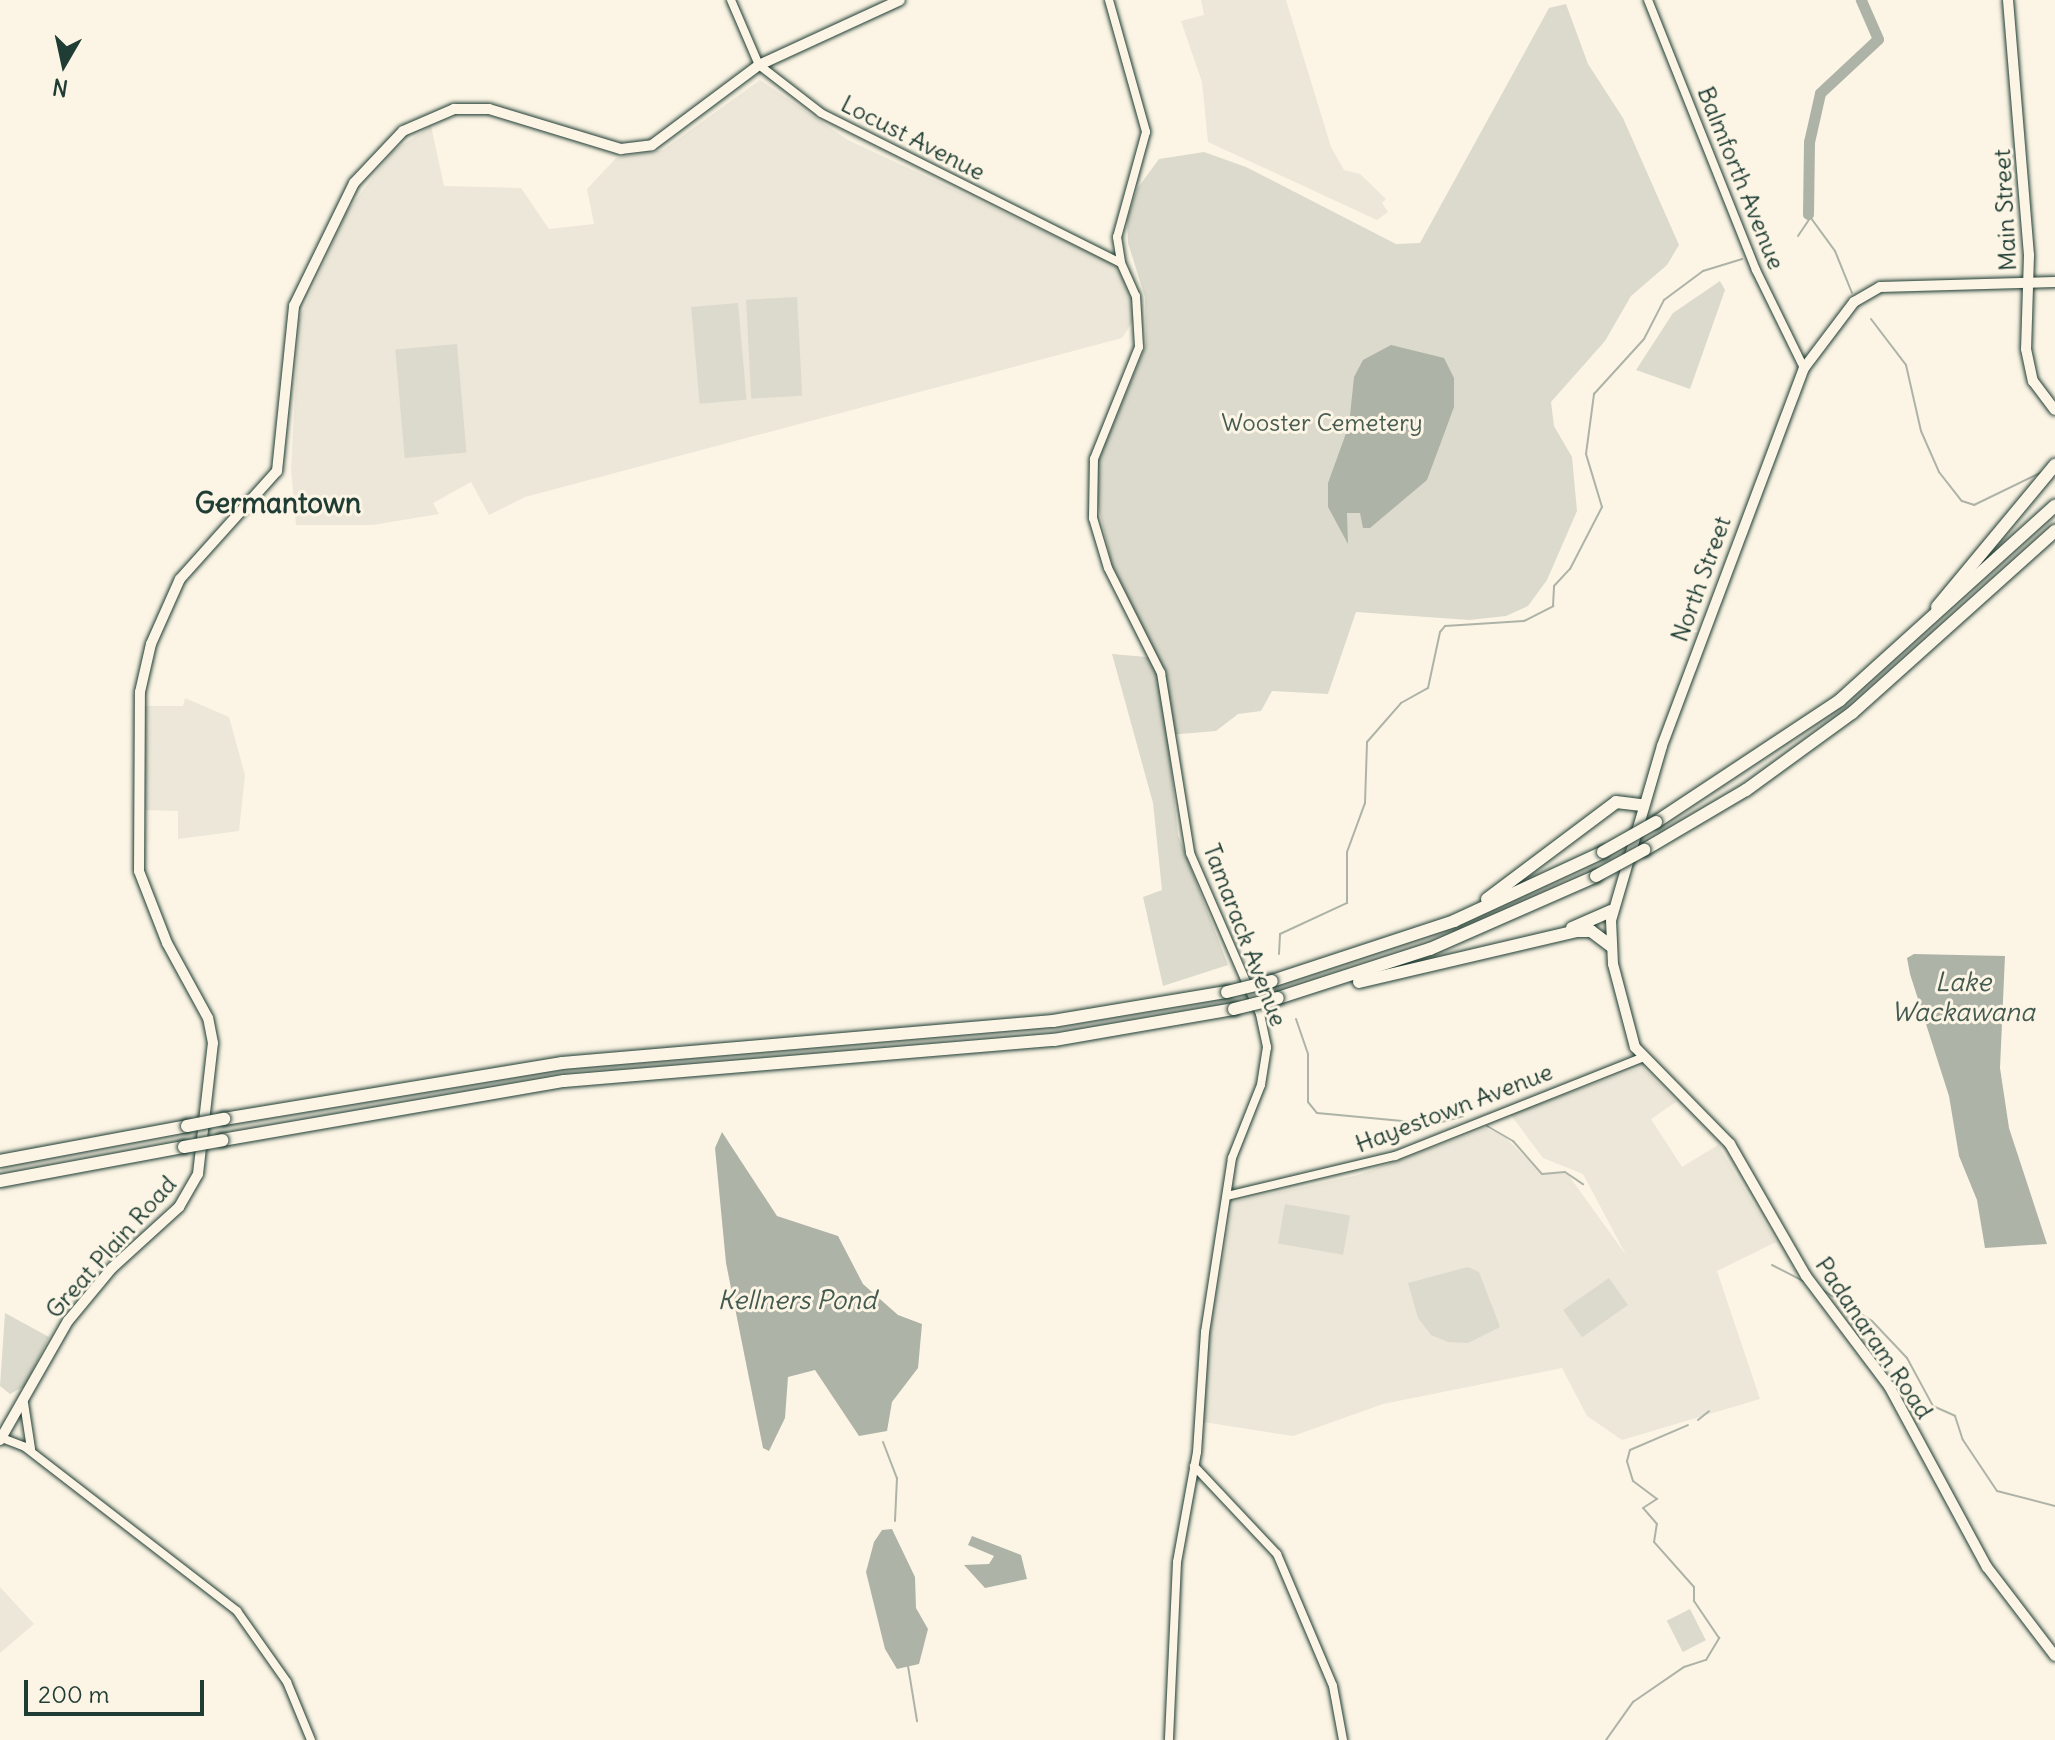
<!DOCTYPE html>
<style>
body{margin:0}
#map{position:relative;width:2055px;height:1740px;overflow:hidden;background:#fcf5e5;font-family:Delius,sans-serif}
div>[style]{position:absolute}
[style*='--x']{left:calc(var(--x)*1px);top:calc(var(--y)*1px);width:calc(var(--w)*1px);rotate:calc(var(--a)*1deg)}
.built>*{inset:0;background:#ece7d8}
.green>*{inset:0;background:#dcdacc;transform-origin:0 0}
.water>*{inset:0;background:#aeb3a7}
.stream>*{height:2px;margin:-1px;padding:0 1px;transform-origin:1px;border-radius:1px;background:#aeb3a7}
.river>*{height:11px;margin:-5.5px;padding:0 5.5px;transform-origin:5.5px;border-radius:5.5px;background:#aeb3a7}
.roads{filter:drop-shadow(0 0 2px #1f3d34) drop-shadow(0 0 2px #1f3d34)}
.minor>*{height:8px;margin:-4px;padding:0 4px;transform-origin:4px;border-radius:4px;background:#fcf5e5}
.major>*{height:10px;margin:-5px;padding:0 5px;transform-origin:5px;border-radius:5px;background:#fcf5e5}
.highway>*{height:12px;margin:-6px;padding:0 6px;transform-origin:6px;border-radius:6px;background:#fcf5e5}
.bridges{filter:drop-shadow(0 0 2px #1f3d34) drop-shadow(0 0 2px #1f3d34)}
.highway-bridge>*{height:12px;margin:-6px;padding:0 6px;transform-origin:6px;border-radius:6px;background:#fcf5e5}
span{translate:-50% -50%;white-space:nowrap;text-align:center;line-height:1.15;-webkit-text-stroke:6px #fcf5e5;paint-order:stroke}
.street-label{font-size:24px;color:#1f3d34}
.park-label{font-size:24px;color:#455c52}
.water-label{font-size:26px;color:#435a51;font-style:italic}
.quarter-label{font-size:28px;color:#1f3d34;font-weight:700}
.north{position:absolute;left:24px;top:24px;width:80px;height:80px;-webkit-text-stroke:6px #fcf5e5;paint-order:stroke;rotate:189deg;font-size:22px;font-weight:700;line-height:32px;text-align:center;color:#1f3d34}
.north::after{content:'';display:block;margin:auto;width:28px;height:36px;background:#1f3d34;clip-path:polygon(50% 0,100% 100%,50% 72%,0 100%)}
.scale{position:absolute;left:24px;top:1680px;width:180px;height:36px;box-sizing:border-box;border:4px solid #1f3d34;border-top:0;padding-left:10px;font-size:24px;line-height:28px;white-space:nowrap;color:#1f3d34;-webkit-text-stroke:6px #fcf5e5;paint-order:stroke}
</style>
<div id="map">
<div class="built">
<div style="clip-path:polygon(1201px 0,1286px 0,1331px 147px,1344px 170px,1360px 174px,1386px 199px,1382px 203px,1388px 212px,1377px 220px,1208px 142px,1202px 82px,1181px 21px,1204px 15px)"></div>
<div style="clip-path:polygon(760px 80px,848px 140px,1114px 264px,1132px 292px,1135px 318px,1122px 338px,525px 497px,489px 515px,471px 482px,433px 503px,439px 514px,373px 525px,296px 525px,291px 469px,299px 320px,346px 213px,393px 151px,431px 126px,444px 186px,521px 188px,549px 229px,594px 224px,587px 189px,616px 158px,663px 150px)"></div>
<div style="clip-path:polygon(185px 698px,229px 717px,245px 775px,239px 831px,178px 839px,178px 811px,143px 810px,143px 706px,183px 706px)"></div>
<div style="clip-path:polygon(1642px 1067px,1676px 1102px,1651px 1119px,1682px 1167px,1718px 1145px,1776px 1242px,1717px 1271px,1760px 1399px,1622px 1440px,1587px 1416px,1562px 1368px,1383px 1404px,1293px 1436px,1203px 1422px,1205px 1359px,1233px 1202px,1358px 1175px,1487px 1128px,1505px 1137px,1542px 1173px,1567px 1173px,1626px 1255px,1583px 1174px,1543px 1158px,1510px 1114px)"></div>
<div style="clip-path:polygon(0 1587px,34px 1624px,0 1653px)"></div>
</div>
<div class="green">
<div style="clip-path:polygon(1566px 4px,1588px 64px,1623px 118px,1679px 245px,1667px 265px,1631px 296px,1605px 341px,1551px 402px,1554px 426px,1572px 457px,1577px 511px,1547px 580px,1528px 606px,1506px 616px,1469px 620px,1356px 612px,1328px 694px,1272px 691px,1261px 711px,1238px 714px,1216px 731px,1168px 735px,1178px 835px,1228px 965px,1163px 986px,1143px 897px,1162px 890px,1153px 803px,1112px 654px,1158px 658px,1112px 565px,1094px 488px,1097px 464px,1146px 345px,1145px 297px,1128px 243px,1127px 220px,1137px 189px,1159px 159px,1204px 152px,1246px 167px,1396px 244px,1420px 243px,1549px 8px)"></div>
<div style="clip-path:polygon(1720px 281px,1725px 290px,1690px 389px,1636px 370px,1673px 313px)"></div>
<div style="left:797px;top:297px;width:99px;height:51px;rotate:87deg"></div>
<div style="left:738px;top:303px;width:97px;height:47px;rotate:85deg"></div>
<div style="left:457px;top:344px;width:109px;height:62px;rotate:85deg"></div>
<div style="left:1285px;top:1204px;width:66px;height:40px;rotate:10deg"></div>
<div style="clip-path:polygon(1468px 1267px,1479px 1272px,1500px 1327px,1468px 1343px,1448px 1342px,1431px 1335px,1418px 1318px,1408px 1283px)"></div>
<div style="left:1609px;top:1278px;width:33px;height:56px;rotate:55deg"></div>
<div style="clip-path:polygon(5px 1313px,49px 1337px,25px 1386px,10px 1394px,0 1386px)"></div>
<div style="left:1690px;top:1609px;width:35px;height:26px;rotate:63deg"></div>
</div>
<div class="water">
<div style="clip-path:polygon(1391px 345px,1444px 358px,1454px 378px,1454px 407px,1427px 480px,1370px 528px,1363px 528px,1360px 513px,1347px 513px,1348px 544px,1328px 507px,1328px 483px,1349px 425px,1354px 377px,1363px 360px)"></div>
<div style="clip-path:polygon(1914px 954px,2005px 956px,2000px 1068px,2009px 1128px,2047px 1244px,1985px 1248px,1977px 1200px,1959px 1156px,1949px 1096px,1910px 974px,1907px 958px)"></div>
<div style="clip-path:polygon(722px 1132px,777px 1216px,838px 1236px,863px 1284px,898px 1315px,922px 1324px,918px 1368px,892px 1402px,887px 1431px,859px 1436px,815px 1370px,788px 1377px,785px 1418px,769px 1451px,763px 1448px,726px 1263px,715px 1148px)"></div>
<div style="clip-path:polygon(892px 1529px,915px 1577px,916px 1608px,928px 1629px,919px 1664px,897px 1669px,885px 1649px,866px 1572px,874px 1542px,882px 1530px)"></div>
<div style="clip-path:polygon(972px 1536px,1021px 1555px,1027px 1579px,985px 1588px,964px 1565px,989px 1564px,994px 1556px,968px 1545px)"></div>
</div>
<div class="stream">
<div style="--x:1808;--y:214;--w:46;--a:53.9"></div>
<div style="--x:1835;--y:251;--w:45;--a:68"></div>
<div style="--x:1798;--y:236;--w:22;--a:-56"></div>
<div style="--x:1871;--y:319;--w:58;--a:52.7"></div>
<div style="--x:1906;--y:365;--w:68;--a:77.2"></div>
<div style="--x:1921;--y:431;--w:45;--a:66.3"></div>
<div style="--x:1939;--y:472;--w:37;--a:52"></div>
<div style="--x:1962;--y:501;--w:13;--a:18"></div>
<div style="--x:1974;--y:505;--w:76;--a:-25.9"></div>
<div style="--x:1279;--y:954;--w:20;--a:-87"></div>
<div style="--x:1280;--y:934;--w:74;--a:-24.8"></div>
<div style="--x:1347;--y:903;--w:51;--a:-90"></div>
<div style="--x:1347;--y:852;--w:52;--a:-69.8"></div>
<div style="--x:1365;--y:803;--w:61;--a:-88.1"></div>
<div style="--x:1367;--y:742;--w:52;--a:-48.9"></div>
<div style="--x:1401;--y:703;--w:31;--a:-29"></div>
<div style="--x:1428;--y:688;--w:57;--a:-77.9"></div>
<div style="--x:1440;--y:632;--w:8;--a:-50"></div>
<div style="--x:1445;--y:626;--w:79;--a:-3.6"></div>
<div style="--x:1524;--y:621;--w:33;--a:-27"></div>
<div style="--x:1553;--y:606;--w:20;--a:-87"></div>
<div style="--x:1554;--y:586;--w:23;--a:-47"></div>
<div style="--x:1570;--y:569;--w:70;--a:-62.7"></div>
<div style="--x:1602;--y:507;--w:55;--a:-106.8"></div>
<div style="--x:1586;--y:454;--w:61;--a:-82.4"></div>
<div style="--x:1594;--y:394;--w:74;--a:-47.7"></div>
<div style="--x:1644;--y:339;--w:44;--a:-62.9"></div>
<div style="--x:1664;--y:300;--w:49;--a:-36.6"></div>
<div style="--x:1703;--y:271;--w:41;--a:-17.1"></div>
<div style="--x:1296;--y:1019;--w:37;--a:71"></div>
<div style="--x:1308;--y:1054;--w:48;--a:90"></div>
<div style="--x:1308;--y:1102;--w:14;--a:51"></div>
<div style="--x:1317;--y:1113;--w:118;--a:5.4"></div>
<div style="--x:1434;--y:1124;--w:30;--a:-15"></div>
<div style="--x:1487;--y:1126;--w:30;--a:30"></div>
<div style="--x:1513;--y:1141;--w:44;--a:48.7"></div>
<div style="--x:1542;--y:1174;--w:23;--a:-5"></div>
<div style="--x:1565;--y:1172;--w:22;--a:34"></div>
<div style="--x:1772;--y:1265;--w:36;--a:27"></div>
<div style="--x:1821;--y:1289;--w:60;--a:32.1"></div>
<div style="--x:1872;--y:1321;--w:51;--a:46.6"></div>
<div style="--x:1907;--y:1358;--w:55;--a:61.6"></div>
<div style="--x:1933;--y:1406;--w:24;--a:24"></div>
<div style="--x:1955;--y:1416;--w:25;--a:72"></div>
<div style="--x:1963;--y:1440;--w:61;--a:56.3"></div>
<div style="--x:1997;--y:1491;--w:60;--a:14.5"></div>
<div style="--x:1698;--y:1420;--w:14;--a:-39"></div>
<div style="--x:883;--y:1442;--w:39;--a:69"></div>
<div style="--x:897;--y:1478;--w:43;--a:92.7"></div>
<div style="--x:908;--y:1666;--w:56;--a:80.7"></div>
<div style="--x:1606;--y:1740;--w:47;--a:-54.6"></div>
<div style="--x:1633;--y:1702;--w:62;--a:-34.5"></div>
<div style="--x:1684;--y:1667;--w:23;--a:-18"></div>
<div style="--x:1706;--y:1660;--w:26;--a:-59"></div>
<div style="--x:1719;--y:1638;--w:45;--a:-124"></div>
<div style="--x:1694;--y:1601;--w:14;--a:-90"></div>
<div style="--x:1694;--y:1587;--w:60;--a:-131.6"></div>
<div style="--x:1654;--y:1542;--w:18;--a:-81"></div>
<div style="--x:1657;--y:1524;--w:21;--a:-131"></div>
<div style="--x:1643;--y:1508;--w:17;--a:-33"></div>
<div style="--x:1657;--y:1499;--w:30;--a:-143"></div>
<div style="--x:1633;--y:1481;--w:21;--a:-107"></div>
<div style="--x:1627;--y:1461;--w:11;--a:-75"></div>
<div style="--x:1630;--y:1450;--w:63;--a:-23.3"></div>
</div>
<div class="river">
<div style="--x:1808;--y:214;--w:72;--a:-89.2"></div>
<div style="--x:1809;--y:142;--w:50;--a:-77.3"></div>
<div style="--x:1820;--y:93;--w:79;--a:-43"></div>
<div style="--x:1878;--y:39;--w:43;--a:-113.6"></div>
</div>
<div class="roads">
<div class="minor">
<div style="--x:731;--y:0;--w:71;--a:66.7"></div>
<div style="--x:759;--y:65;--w:78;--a:37.7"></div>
<div style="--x:821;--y:113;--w:335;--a:26.6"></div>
<div style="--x:1109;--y:0;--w:137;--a:74.3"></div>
<div style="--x:1146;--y:132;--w:109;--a:105.4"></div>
<div style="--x:1117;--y:237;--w:26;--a:81"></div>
<div style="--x:1121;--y:263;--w:36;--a:66"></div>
<div style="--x:1136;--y:296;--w:51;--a:86.6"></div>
<div style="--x:1139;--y:347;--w:121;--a:111.9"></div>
<div style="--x:1094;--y:459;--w:59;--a:91"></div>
<div style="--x:1093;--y:518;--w:52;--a:73.3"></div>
<div style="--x:1108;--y:568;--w:118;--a:63.2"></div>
<div style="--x:1161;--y:673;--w:182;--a:80.8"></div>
<div style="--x:1190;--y:853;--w:176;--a:66.5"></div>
<div style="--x:1260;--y:1014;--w:34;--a:78"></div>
<div style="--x:1267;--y:1047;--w:38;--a:99"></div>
<div style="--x:1261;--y:1085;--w:79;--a:111.7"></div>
<div style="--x:1232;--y:1158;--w:176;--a:98.8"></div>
<div style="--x:1205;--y:1332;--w:120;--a:93.8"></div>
<div style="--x:1197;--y:1452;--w:112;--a:100.3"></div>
<div style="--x:1177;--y:1562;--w:178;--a:92.6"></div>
<div style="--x:1648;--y:0;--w:291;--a:68.2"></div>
<div style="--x:1756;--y:270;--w:109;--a:63.9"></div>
<div style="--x:1227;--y:1196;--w:173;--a:-13.4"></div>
<div style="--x:1395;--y:1156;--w:268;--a:-21.7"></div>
<div style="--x:24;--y:1403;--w:47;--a:81.3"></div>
<div style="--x:2;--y:1438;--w:25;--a:21"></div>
<div style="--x:25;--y:1447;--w:268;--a:37.7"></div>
<div style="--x:237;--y:1611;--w:87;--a:54.8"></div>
<div style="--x:287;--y:1682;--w:63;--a:67.5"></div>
<div style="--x:1194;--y:1466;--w:121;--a:46.7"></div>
<div style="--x:1277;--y:1554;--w:143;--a:67"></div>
<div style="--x:1333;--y:1686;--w:55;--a:79.5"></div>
</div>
<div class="major">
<div style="--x:2008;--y:0;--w:256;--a:85.3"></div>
<div style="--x:2029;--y:255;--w:94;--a:91.8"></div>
<div style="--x:2026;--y:349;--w:33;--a:78"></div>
<div style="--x:2033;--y:381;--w:36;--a:53"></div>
<div style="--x:2055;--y:282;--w:175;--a:178.4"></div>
<div style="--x:1880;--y:287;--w:30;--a:150"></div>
<div style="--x:1854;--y:302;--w:83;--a:127.1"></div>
<div style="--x:1804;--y:368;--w:404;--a:110.6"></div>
<div style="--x:1662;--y:746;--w:181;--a:106.3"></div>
<div style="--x:1611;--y:920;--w:44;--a:87.4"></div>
<div style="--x:1613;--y:964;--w:86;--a:75.2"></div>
<div style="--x:1635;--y:1047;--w:136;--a:45.6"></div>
<div style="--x:1730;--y:1144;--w:152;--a:60.1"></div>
<div style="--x:1806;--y:1276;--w:138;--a:53"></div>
<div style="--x:1889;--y:1386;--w:206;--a:61.6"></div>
<div style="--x:1987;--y:1567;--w:112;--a:52.6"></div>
<div style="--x:0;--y:1440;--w:137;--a:-60.3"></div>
<div style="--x:68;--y:1321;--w:69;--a:-50.3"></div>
<div style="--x:112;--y:1268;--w:91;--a:-42.3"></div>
<div style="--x:179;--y:1207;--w:38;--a:-60"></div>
<div style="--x:198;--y:1174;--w:132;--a:-83.5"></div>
<div style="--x:213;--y:1043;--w:25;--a:-101"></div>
<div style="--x:208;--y:1018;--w:85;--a:-118.7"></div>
<div style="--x:167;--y:943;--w:77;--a:-111.3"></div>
<div style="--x:139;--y:871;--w:179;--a:-89.7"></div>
<div style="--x:140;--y:692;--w:49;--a:-77.1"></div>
<div style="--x:151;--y:644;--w:71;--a:-66"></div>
<div style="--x:180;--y:579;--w:145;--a:-48.1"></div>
<div style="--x:277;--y:471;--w:166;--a:-84.1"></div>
<div style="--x:294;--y:306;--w:137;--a:-64"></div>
<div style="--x:354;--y:183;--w:71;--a:-46.7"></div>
<div style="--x:403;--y:131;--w:56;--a:-23.3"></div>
<div style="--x:454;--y:109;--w:35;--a:0"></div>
<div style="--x:489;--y:109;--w:138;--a:16.9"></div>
<div style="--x:621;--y:149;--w:31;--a:-7"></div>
<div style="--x:652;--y:145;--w:134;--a:-36.8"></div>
<div style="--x:759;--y:65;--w:155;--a:-24.7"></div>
</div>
<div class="highway">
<div style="--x:1937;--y:607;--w:185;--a:-50.3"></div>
<div style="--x:1656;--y:822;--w:221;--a:-33.5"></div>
<div style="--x:1840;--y:700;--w:290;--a:-42.1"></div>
<div style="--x:1644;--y:850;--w:118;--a:-30.5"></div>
<div style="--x:1746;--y:790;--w:131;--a:-36"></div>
<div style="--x:1852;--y:713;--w:273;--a:-41.9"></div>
<div style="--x:1487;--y:899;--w:161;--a:-36.9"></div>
<div style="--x:1616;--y:802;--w:26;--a:7"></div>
<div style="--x:1572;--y:928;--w:43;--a:-23.6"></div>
<div style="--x:1272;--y:981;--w:192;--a:-18.2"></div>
<div style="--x:1454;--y:921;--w:164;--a:-24.8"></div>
<div style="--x:1359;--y:982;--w:223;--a:-13.2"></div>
<div style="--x:1576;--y:931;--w:15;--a:0"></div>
<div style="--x:1591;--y:931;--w:25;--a:37"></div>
<div style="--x:1278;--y:998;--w:160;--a:-17.9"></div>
<div style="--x:1430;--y:949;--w:181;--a:-23.7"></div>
<div style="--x:224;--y:1119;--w:343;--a:-9.4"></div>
<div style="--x:562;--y:1063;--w:493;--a:-4.9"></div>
<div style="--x:1053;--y:1021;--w:176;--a:-9.5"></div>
<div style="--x:222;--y:1140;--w:347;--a:-9.8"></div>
<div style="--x:564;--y:1081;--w:492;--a:-4.8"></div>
<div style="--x:1054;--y:1040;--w:183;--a:-9.8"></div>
<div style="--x:0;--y:1161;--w:190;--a:-10.6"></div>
<div style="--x:0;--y:1181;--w:187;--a:-10.5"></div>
</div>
</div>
<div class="bridges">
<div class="highway-bridge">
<div style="--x:1603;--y:852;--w:61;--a:-29.5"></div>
<div style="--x:1596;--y:876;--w:55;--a:-28.4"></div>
<div style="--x:1227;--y:992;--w:46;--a:-13.7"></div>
<div style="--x:1234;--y:1009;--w:45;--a:-14"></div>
<div style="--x:187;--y:1126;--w:38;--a:-11"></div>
<div style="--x:184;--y:1147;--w:39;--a:-10"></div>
</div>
</div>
<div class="street-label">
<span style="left:913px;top:138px;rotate:27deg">Locust Avenue</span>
<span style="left:1741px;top:178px;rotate:68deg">Balmforth Avenue</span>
<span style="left:2005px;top:210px;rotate:-93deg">Main Street</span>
<span style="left:1701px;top:579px;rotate:-70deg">North Street</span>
<span style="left:1245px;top:935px;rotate:69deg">Tamarack Avenue</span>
<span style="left:1454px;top:1108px;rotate:-21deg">Hayestown Avenue</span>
<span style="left:111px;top:1247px;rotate:-48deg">Great Plain Road</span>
<span style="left:1874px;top:1338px;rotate:56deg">Padanaram Road</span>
</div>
<div class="park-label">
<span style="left:1322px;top:423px">Wooster Cemetery</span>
</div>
<div class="water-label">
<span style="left:1963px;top:997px">Lake<br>Wackawana</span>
<span style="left:797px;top:1300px">Kellners Pond</span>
</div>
<div class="quarter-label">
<span style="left:278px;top:503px">Germantown</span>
</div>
<div class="north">N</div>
<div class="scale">200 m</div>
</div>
